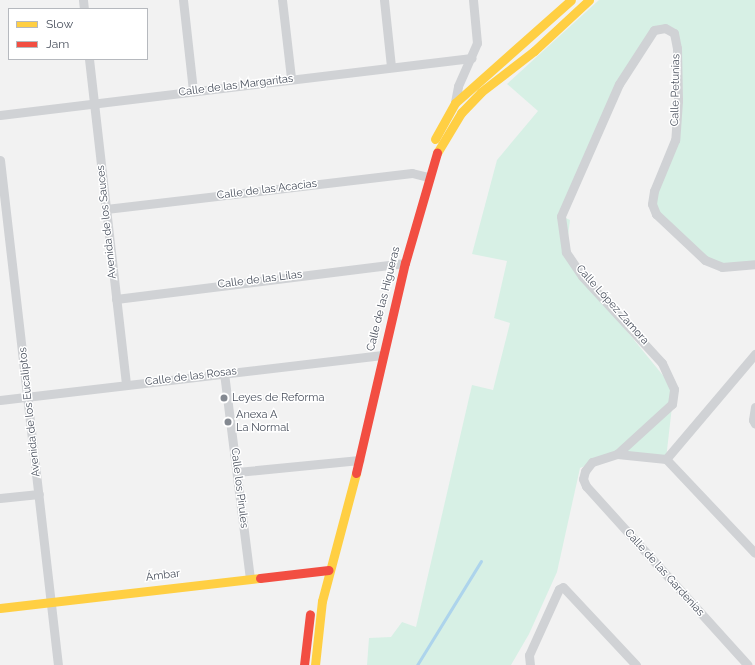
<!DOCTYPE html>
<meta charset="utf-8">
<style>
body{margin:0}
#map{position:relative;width:755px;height:665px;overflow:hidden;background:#f2f2f2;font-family:Raleway,sans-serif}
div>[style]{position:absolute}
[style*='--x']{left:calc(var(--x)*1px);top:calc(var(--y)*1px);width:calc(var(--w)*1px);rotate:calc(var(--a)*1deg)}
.green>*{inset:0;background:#d7f0e5}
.stream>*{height:3px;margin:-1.5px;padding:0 1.5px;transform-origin:1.5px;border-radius:1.5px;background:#add4ec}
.street>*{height:9px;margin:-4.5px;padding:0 4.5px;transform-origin:4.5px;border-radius:4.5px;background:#d0d2d5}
.slow>*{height:9px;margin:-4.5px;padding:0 4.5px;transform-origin:4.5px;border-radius:4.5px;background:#ffcf43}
.jam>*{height:9px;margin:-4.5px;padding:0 4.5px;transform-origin:4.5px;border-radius:4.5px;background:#f24e42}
.dots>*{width:11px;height:11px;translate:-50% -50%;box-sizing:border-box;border:2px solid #fff;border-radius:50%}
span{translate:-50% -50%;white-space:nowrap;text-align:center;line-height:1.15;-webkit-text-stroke:3px #fff;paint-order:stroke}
.street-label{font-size:11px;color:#49505d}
.poi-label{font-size:11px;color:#49505d}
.left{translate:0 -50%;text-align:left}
.legend{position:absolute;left:8px;top:8px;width:140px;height:52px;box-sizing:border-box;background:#fff;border:1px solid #b6b9be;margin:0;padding:5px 7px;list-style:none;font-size:12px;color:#49505d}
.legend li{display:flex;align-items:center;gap:8px;height:20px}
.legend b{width:20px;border:1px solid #b6b9be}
</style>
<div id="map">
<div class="green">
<div style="clip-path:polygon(599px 0,755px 0,755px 264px,722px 267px,705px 260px,652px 204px,675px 140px,674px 33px,654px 30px,619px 84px,561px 216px,570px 220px,566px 252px,582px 276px,674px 389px,666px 459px,617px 454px,580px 468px,557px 572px,529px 634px,511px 665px,367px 665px,369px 638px,391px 637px,402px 622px,416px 627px,472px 385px,493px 390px,510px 323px,494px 318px,507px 261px,472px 254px,497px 160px,538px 111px,507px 84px)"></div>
</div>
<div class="stream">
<div style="--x:417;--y:665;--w:122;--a:-58.4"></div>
</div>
<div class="street">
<div style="--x:83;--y:0;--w:9;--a:84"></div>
<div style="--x:183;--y:0;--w:92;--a:83.7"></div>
<div style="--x:282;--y:0;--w:79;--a:83.4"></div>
<div style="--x:384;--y:0;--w:67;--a:84"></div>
<div style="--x:89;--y:59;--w:328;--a:83.5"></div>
<div style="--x:455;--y:102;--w:16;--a:-79"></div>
<div style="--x:458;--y:86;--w:47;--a:-66.2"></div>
<div style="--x:477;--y:43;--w:43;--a:-95.3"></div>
<div style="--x:0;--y:115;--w:475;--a:-6.9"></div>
<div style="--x:0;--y:160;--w:508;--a:83.45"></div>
<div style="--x:106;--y:209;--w:308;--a:-6.7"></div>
<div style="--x:412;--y:173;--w:16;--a:14"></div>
<div style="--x:116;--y:299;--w:291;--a:-7.1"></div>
<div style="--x:224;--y:373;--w:207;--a:82.8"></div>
<div style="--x:0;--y:400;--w:385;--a:-6.7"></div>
<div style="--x:755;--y:407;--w:13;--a:99"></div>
<div style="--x:753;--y:420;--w:4;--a:63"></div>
<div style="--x:617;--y:454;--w:74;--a:-42.3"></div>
<div style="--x:672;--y:404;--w:15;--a:-82"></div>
<div style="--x:674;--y:389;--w:29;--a:-115"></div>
<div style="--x:662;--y:363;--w:118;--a:-132.6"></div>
<div style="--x:582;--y:276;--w:29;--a:-124"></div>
<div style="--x:566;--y:252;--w:36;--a:-98"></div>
<div style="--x:561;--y:216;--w:144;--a:-66.3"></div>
<div style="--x:619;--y:84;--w:64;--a:-57.1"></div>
<div style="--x:654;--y:30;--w:11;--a:-10"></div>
<div style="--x:665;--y:28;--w:10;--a:29"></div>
<div style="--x:674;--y:33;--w:15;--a:79"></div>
<div style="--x:677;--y:48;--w:53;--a:88.9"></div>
<div style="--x:678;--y:101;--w:39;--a:94"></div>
<div style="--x:675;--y:140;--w:55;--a:112.4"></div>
<div style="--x:654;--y:191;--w:13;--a:99"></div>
<div style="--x:652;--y:204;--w:11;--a:68"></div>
<div style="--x:656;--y:214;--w:67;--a:43.2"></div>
<div style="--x:705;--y:260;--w:18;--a:22"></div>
<div style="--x:722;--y:267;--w:33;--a:-5"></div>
<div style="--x:666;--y:459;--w:49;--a:-174.2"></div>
<div style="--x:617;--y:454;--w:26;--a:162"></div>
<div style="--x:592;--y:462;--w:11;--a:128"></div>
<div style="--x:585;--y:471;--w:8;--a:104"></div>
<div style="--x:583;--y:479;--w:8;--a:67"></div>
<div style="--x:586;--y:486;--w:241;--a:47.9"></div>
<div style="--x:666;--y:459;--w:138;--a:-49.7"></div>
<div style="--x:666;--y:459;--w:129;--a:46.6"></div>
<div style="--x:237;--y:472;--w:123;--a:-5.6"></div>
<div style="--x:0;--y:498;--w:39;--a:-6"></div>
<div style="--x:530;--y:665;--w:10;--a:-96"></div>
<div style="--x:529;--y:655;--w:72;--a:-65.6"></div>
<div style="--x:559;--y:589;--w:4;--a:-27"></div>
<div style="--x:563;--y:587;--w:107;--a:46.9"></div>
</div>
<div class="slow">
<div style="--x:435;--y:139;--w:41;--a:-60.9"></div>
<div style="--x:455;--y:103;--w:155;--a:-41.6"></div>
<div style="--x:437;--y:153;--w:47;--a:-59"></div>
<div style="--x:461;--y:113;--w:29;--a:-46"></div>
<div style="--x:481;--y:92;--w:67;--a:-37.7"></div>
<div style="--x:534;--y:51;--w:75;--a:-42.8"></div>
<div style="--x:0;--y:608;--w:262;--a:-6.6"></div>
<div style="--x:315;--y:665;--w:64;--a:-83.8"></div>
<div style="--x:322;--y:601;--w:132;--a:-75.1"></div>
</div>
<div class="jam">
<div style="--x:356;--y:473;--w:216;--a:-76.9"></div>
<div style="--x:405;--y:263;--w:115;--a:-73.8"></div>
<div style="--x:260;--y:578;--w:69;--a:-6.6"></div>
<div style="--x:304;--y:665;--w:51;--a:-83.3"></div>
</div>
<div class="dots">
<div style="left:224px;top:398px;background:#848991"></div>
<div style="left:228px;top:422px;background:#848991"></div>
</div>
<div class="street-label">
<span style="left:236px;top:86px;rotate:-7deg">Calle de las Margaritas</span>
<span style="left:676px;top:90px;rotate:-89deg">Calle Petunias</span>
<span style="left:267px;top:190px;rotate:-7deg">Calle de las Acacias</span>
<span style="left:107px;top:222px;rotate:-96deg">Avenida de los Sauces</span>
<span style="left:260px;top:280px;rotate:-7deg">Calle de las Lilas</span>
<span style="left:384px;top:299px;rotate:-76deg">Calle de las Higueras</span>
<span style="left:612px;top:305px;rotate:48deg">Calle López Zamora</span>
<span style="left:191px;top:377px;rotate:-7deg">Calle de las Rosas</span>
<span style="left:30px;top:412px;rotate:-96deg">Avenida de los Eucaliptos</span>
<span style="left:239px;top:488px;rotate:83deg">Calle los Pirules</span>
<span style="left:664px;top:573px;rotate:48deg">Calle de las Gardenias</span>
<span style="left:163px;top:576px;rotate:-7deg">Ámbar</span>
</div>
<div class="poi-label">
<span class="left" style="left:232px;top:398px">Leyes de Reforma</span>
<span class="left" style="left:236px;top:422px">Anexa A<br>La Normal</span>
</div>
<ul class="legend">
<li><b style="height:5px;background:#ffcf43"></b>Slow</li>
<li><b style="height:5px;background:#f24e42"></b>Jam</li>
</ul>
</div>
